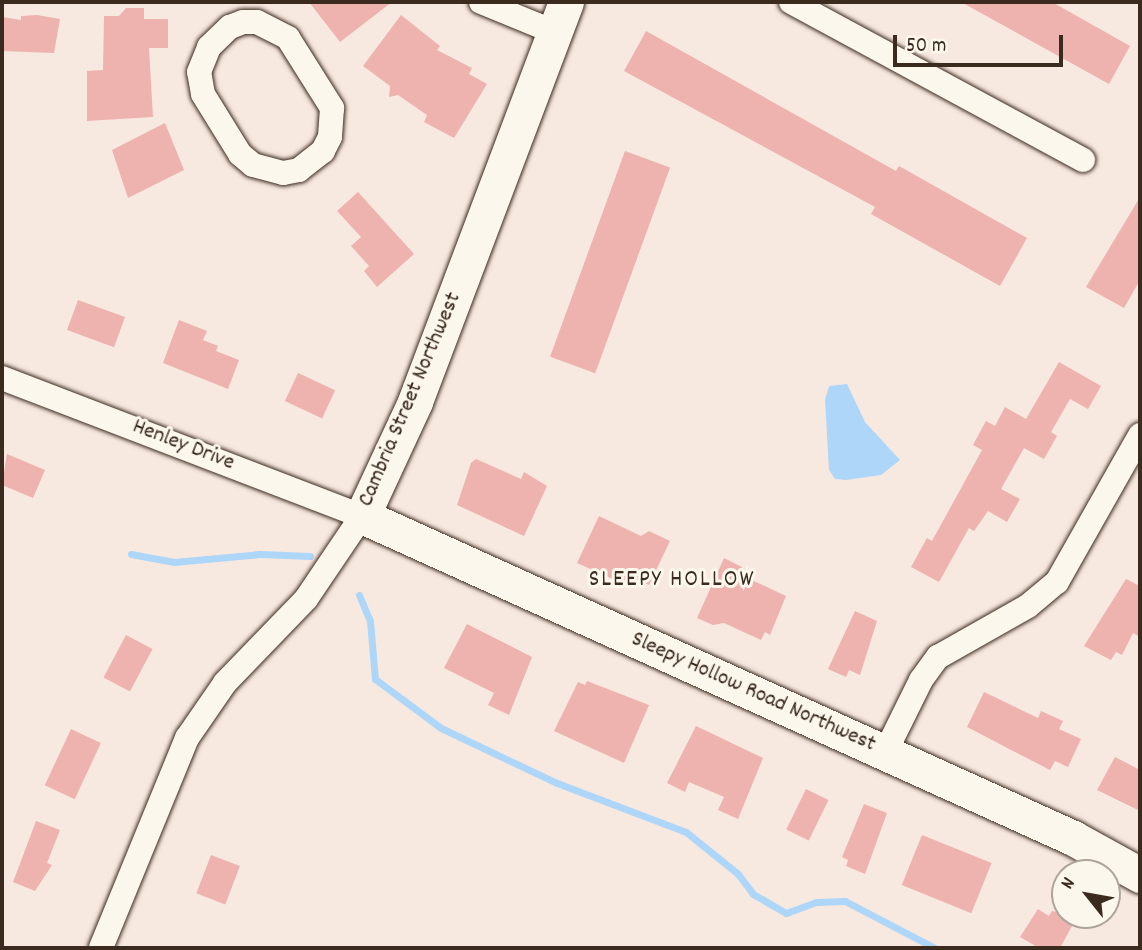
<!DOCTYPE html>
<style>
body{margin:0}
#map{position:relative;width:1142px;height:950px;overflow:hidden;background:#f8e9e0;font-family:Dekko,sans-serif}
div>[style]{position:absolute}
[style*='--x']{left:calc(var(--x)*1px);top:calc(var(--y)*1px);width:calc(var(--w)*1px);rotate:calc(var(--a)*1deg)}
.water>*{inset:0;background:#aed6f9}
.stream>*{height:7px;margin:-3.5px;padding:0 3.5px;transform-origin:3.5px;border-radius:3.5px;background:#aed6f9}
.building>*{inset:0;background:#eeb3af;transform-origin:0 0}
.roads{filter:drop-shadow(0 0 2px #3b2a1e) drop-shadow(0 0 2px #3b2a1e)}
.street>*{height:24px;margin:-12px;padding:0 12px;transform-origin:12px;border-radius:12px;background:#fbf7ec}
.secondary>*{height:35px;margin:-17.5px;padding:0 17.5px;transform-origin:17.5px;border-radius:17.5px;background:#fbf7ec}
span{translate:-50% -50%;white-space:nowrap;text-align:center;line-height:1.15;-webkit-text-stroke:6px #fbf7ec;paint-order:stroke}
.street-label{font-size:23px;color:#3b2a1e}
.neighbourhood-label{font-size:24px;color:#3b2a1e;letter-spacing:2px}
.frame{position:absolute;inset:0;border:4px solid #3b2a1e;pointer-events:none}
.north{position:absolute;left:1051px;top:859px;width:70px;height:70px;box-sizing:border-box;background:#fbf7ec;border:2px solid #aea59a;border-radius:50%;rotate:301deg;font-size:19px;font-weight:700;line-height:28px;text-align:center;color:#3b2a1e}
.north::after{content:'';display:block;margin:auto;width:24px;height:32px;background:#3b2a1e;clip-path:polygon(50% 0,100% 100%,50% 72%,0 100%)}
.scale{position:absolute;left:893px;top:35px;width:170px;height:32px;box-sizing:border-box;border:4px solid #3b2a1e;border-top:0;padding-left:9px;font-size:21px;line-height:24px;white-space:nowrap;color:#3b2a1e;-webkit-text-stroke:5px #fbf7ec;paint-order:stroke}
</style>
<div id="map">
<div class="water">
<div style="clip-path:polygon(847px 384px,865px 422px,900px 460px,881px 475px,846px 480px,835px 479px,829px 470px,825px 400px,829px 386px)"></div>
</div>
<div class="stream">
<div style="--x:131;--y:554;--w:44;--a:10.5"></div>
<div style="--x:174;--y:562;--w:86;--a:-5.3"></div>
<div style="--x:260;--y:554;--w:50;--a:2.3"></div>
<div style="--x:359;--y:595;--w:28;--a:67"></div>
<div style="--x:370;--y:621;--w:58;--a:85.1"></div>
<div style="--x:375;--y:679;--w:82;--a:36.6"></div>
<div style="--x:441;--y:728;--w:128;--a:25.4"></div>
<div style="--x:557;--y:783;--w:138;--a:20.8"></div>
<div style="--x:686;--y:832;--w:67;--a:38.9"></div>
<div style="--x:738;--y:874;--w:25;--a:53"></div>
<div style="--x:753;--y:894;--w:38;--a:30"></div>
<div style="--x:786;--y:913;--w:32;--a:-20"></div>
<div style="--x:816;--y:902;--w:29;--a:-2"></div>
<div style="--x:845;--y:901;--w:102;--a:27.6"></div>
</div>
<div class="building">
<div style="clip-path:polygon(309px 2px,392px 2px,340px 42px)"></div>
<div style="clip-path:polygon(961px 2px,1052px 2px,1130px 46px,1109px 84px)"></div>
<div style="clip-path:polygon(126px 8px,144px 8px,144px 19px,168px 19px,168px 48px,149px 48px,153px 117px,87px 121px,87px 71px,103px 70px,104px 16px,119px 16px)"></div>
<div style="clip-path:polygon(37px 15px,60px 19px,54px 53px,2px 51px,2px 17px,21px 20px,21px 16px)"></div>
<div style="clip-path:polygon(401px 15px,440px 46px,437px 50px,472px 68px,469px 74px,487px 84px,454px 138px,424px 122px,427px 115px,398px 95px,389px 97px,390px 86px,363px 66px)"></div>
<div style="clip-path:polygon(646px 31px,896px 171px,899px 166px,1027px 238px,1000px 286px,871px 214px,875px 207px,624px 71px)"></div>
<div style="clip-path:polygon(165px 123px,184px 170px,128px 198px,112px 150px)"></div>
<div style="left:625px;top:151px;width:48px;height:219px;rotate:20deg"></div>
<div style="clip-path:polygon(358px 192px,414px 254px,377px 287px,364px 271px,369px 266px,351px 246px,361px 237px,337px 211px)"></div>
<div style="clip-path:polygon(1140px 197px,1140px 280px,1124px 308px,1086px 287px)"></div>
<div style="left:78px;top:300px;width:50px;height:32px;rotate:20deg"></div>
<div style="clip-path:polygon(179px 320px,207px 331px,203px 340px,218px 346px,216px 351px,239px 360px,228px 389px,163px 363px)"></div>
<div style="clip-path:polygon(1059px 362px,1101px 386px,1088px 409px,1070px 399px,1051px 432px,1057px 436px,1044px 459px,1024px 448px,1001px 489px,1020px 499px,1007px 522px,988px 511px,974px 531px,969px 528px,939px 582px,911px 567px,927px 538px,932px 541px,982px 450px,973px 445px,986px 421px,995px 426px,1005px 407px,1026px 419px)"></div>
<div style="left:298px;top:373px;width:41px;height:31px;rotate:25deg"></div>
<div style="clip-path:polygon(7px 454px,45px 470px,33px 498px,2px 485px)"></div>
<div style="clip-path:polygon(476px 459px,521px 479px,524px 472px,547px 486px,524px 536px,457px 505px,471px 463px)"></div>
<div style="clip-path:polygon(599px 516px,641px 536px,649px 531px,670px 541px,649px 585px,636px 579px,633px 588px,577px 563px)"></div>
<div style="clip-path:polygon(724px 558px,742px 567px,739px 574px,786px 596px,770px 635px,765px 632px,761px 640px,724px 623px,713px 625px,697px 618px)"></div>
<div style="clip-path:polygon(1126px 579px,1140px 586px,1140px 637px,1133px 633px,1122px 655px,1116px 652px,1111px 660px,1084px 646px)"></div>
<div style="clip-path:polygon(855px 611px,877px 621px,860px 675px,849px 670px,846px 677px,828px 669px)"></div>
<div style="clip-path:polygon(467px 624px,532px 657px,509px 715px,488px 705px,494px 693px,444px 668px)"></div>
<div style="left:126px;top:635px;width:30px;height:48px;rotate:28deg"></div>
<div style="clip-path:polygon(587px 681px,649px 705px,624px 763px,554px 731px,578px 682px,585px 685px)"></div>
<div style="clip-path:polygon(984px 692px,1038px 718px,1041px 711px,1063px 721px,1059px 729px,1081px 739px,1068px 767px,1055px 761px,1050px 770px,967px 727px)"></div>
<div style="clip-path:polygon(696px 726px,763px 758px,738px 819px,718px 810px,724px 797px,689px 782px,685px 792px,667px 783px)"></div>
<div style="left:71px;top:729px;width:33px;height:62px;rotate:25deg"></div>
<div style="clip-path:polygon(1115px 757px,1140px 770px,1140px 811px,1097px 790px)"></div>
<div style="left:806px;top:789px;width:25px;height:45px;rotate:26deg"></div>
<div style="clip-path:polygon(864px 804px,887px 813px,865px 874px,846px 866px,848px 860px,842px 857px)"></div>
<div style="clip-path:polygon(36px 821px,60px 830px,47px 863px,52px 865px,35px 891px,13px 882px)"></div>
<div style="left:922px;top:835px;width:75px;height:54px;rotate:22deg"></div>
<div style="left:211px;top:855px;width:31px;height:41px;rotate:21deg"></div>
<div style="clip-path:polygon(1038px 909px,1049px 916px,1052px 911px,1078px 915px,1060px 948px,1039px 948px,1020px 937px)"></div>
</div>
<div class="roads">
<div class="street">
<div style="--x:481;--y:2;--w:79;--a:22.3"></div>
<div style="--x:791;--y:2;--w:332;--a:28.4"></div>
<div style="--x:243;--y:22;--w:14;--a:0"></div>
<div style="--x:257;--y:22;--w:35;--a:27"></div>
<div style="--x:288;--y:38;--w:83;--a:57.8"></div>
<div style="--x:332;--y:108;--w:29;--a:94"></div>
<div style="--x:330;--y:137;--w:16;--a:117"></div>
<div style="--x:323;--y:151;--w:31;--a:142"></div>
<div style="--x:299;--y:170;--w:16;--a:169"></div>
<div style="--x:283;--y:173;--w:31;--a:-165"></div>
<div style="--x:253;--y:165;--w:17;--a:-140"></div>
<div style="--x:240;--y:154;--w:70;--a:-121.7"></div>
<div style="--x:203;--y:94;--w:22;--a:-100"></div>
<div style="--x:199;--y:72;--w:27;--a:-68"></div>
<div style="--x:209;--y:47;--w:29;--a:-44"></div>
<div style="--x:230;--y:27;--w:14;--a:-21"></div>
<div style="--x:2;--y:378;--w:386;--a:21"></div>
<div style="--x:362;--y:516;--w:100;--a:124"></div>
<div style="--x:306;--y:599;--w:117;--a:134"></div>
<div style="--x:225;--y:683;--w:67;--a:124.6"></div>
<div style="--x:187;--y:738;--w:227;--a:112.3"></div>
<div style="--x:885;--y:753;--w:81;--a:-63.7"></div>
<div style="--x:921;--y:680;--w:29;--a:-54"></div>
<div style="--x:938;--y:657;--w:103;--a:-29.5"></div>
<div style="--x:1028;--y:606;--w:38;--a:-40"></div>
<div style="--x:1057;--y:582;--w:169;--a:-60.5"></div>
</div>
<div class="secondary">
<div style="--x:566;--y:2;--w:428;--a:110.7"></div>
<div style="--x:415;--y:402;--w:126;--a:114.9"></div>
<div style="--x:362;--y:516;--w:781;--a:24.36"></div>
<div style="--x:1073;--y:838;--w:77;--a:28.9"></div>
</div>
</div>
<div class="street-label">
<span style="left:411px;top:400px;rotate:-67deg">Cambria Street Northwest</span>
<span style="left:183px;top:446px;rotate:21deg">Henley Drive</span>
<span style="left:753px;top:693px;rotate:24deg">Sleepy Hollow Road Northwest</span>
</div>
<div class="neighbourhood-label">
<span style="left:672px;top:581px">SLEEPY HOLLOW</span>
</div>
<div class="frame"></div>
<div class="north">N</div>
<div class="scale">50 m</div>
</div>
